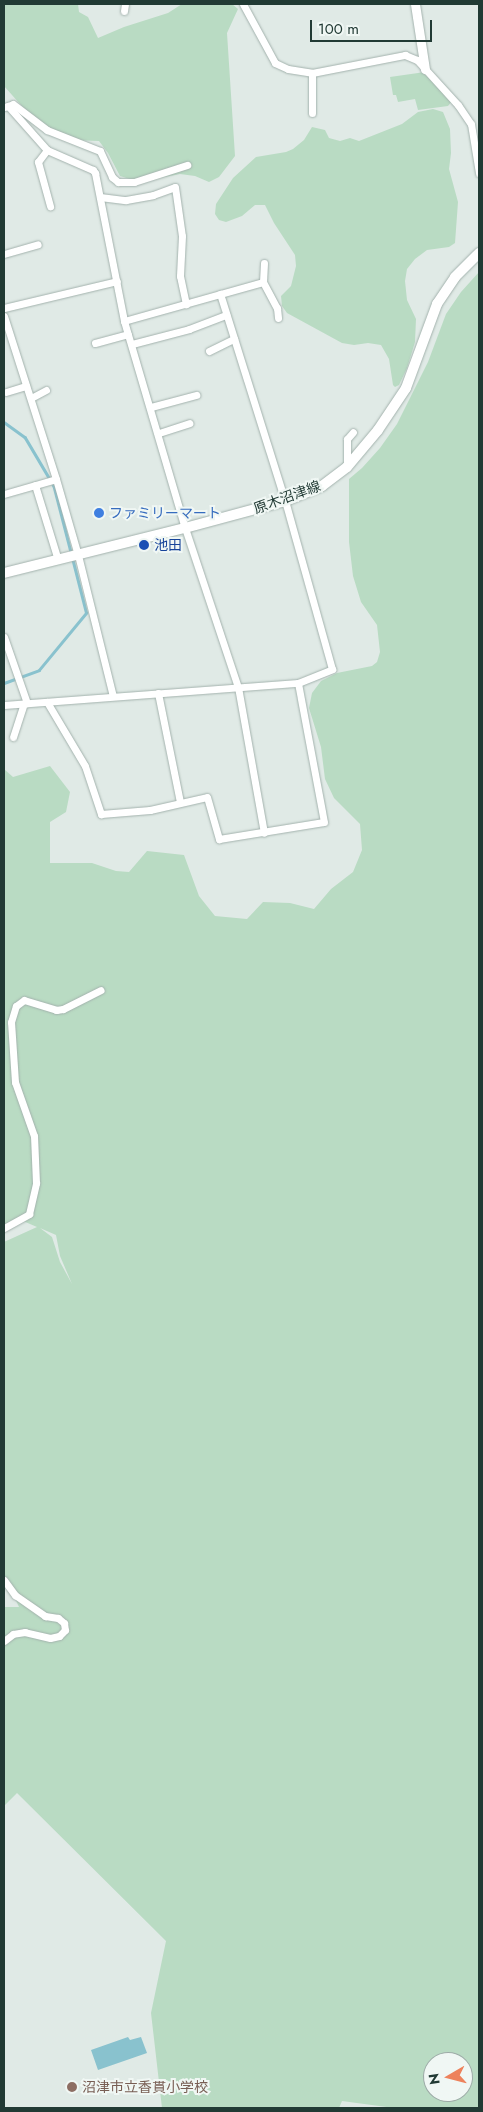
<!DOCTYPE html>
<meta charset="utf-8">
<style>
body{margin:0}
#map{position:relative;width:483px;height:2112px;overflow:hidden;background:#e0eae6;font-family:Jost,"Noto Sans JP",sans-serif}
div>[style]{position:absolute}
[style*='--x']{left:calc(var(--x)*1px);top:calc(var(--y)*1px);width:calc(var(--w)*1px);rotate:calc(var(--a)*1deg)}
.green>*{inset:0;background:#b9dbc3}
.water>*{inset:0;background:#89c2ce}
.stream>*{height:2.5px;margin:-1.25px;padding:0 1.25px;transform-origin:1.25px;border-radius:1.25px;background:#89c2ce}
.roads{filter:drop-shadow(0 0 1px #a3b2ad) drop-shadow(0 0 1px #a3b2ad)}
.minor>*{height:7px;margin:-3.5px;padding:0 3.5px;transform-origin:3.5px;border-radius:3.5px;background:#fff}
.tertiary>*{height:9px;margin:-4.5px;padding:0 4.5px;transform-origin:4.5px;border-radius:4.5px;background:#fff}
.secondary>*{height:10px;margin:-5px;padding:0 5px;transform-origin:5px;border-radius:5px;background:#fff}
.dots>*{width:14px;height:14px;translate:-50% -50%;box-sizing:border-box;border:2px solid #f0f7f4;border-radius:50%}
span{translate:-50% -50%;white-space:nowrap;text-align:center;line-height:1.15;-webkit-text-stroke:4px #f0f7f4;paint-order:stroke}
.street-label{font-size:14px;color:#213a34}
.shop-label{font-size:14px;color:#366cbe}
.left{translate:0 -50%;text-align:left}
.transit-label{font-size:14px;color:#164399}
.education-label{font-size:14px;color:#785e54}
.frame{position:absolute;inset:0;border:5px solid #213a34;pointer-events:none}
.north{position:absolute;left:423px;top:2052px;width:50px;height:50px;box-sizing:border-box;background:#f0f7f4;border:1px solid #9daba7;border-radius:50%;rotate:262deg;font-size:14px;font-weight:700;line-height:20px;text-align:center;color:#213a34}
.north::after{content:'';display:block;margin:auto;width:18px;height:22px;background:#ed825c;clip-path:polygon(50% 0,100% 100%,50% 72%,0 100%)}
.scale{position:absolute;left:310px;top:20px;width:122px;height:22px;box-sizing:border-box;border:2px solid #213a34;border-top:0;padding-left:6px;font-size:15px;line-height:18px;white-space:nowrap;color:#213a34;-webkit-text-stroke:4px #f0f7f4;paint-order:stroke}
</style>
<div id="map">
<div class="green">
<div style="clip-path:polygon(4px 4px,78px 4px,79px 12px,88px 17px,98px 38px,124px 27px,168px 13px,182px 4px,232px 4px,238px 9px,227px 33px,235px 156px,219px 177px,209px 182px,195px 176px,180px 174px,139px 182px,120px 176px,108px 153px,99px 141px,71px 140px,36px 122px,4px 86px)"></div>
<div style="clip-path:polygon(425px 72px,452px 101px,448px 106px,418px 110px,415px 99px,398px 102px,396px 95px,393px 95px,390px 77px)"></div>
<div style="clip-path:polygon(433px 109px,443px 112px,450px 129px,451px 153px,449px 169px,458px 202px,455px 243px,449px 247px,427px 250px,415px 259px,407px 269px,405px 281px,407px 300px,416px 319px,415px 342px,407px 368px,399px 385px,395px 387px,393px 385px,389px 359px,381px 345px,368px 343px,354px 345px,342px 343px,287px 313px,282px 306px,281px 296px,291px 286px,296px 266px,295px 255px,274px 223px,265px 205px,255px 205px,242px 216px,226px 222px,219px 220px,215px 214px,216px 204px,233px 178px,256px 157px,286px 152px,293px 149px,304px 140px,312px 127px,325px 130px,329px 138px,340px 141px,350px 138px,359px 141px,402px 124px,418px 112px)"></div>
<div style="clip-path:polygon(evenodd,479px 272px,479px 2108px,394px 2108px,342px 2101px,339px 2108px,162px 2108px,151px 2013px,166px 1941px,17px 1793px,4px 1806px,4px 1607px,19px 1607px,4px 1575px,4px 1242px,37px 1227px,23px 1221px,4px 1227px,4px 769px,13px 777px,50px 766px,70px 792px,66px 812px,50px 822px,50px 863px,92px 863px,116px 871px,129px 872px,147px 851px,184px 855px,199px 896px,215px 916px,247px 919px,263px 902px,290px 903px,314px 909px,331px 889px,353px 872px,362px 850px,360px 824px,334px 798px,325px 779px,321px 747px,309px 708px,312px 693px,321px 681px,337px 673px,372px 666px,377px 662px,380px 652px,377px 625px,361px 602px,353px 576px,349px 542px,349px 479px,362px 468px,380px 448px,397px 424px,428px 362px,446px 314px,461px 292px,479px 272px,40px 1228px,56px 1235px,60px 1256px,72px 1284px,60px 1262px,52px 1237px,40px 1228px,479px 272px,433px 2062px,463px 2062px,463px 2092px,433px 2092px,433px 2062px)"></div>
</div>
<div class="water">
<div style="clip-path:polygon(128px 2037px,130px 2040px,141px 2037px,147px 2053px,98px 2070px,91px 2050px)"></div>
</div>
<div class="stream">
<div style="--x:4;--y:422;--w:26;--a:36"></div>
<div style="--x:25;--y:437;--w:57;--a:59.4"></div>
<div style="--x:54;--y:486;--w:68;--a:75.6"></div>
<div style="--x:4;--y:683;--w:37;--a:-20"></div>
<div style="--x:39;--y:670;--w:74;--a:-50.5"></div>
<div style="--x:86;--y:613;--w:57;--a:-104.3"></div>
</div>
<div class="roads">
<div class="minor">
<div style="--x:243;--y:4;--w:67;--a:61.5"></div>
<div style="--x:275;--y:63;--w:14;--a:25"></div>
<div style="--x:288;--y:69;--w:24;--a:9"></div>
<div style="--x:312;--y:73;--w:95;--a:-11"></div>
<div style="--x:405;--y:55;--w:13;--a:23"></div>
<div style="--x:417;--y:60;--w:61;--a:47.7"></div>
<div style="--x:458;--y:105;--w:23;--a:56"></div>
<div style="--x:471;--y:124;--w:50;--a:80.7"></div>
<div style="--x:124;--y:11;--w:7;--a:-82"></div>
<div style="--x:8;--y:106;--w:5;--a:-22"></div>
<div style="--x:13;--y:104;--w:43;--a:37.4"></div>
<div style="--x:47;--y:130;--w:57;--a:21.6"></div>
<div style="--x:100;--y:151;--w:29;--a:65"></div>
<div style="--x:112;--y:177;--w:8;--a:40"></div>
<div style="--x:118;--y:182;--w:16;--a:0"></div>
<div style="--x:134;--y:182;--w:56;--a:-17.8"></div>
<div style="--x:4;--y:107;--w:4;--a:-14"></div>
<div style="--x:8;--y:106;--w:59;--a:48.4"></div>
<div style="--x:47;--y:150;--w:50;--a:23.5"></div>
<div style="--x:93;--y:170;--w:4;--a:56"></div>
<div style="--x:95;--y:173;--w:151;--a:78.9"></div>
<div style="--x:124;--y:321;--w:216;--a:73.6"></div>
<div style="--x:185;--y:528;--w:168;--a:71.6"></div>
<div style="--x:238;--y:687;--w:148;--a:79.9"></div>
<div style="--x:312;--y:113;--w:40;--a:-90"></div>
<div style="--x:47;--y:150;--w:15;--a:127"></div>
<div style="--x:38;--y:162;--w:46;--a:74.7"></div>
<div style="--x:100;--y:197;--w:26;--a:7"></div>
<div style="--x:126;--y:200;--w:27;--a:-10"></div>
<div style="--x:153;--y:195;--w:23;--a:-20"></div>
<div style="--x:175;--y:187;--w:49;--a:81.9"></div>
<div style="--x:182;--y:236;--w:40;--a:92.9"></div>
<div style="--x:180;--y:276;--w:29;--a:78"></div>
<div style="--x:4;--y:254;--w:35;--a:-16"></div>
<div style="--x:264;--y:263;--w:19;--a:93"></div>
<div style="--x:263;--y:282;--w:30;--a:62"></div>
<div style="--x:277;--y:308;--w:10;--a:84"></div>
<div style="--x:4;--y:308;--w:116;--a:-13.4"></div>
<div style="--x:4;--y:316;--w:171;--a:72.3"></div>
<div style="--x:56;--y:479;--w:79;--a:73.9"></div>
<div style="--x:78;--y:555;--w:145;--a:76.1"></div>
<div style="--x:124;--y:321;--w:144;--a:-15.7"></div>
<div style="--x:95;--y:343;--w:34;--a:-15"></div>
<div style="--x:132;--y:344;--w:59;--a:-14.7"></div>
<div style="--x:189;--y:329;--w:40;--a:-21"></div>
<div style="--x:209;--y:351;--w:28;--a:-26"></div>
<div style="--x:6;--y:392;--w:21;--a:-17"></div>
<div style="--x:31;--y:398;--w:17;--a:-28"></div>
<div style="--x:151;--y:407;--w:47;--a:-14.9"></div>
<div style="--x:159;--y:433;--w:32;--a:-18"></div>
<div style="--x:347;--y:467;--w:28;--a:-90"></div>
<div style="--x:347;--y:439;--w:9;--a:-49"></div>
<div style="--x:35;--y:485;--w:78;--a:73"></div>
<div style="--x:4;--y:494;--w:54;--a:-16.1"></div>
<div style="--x:4;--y:637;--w:70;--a:70.8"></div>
<div style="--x:158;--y:693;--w:111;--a:78.6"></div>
<div style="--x:47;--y:702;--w:74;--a:59.3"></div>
<div style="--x:85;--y:766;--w:51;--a:71.6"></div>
<div style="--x:101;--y:814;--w:49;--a:-4.7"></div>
<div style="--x:150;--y:810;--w:58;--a:-12.8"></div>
<div style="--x:207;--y:797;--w:44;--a:74.1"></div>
<div style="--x:219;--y:839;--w:106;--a:-9.2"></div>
<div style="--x:324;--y:822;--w:141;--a:-100.6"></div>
<div style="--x:4;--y:705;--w:295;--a:-4.3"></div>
<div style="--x:298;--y:683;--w:37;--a:-22"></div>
<div style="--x:332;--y:669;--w:174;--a:-105.6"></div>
<div style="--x:285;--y:501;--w:217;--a:-107.4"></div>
<div style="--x:13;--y:737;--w:35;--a:-72"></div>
<div style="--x:4;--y:1228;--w:29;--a:-29"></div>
<div style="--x:29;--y:1214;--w:32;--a:-77"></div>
<div style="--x:36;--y:1183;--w:47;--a:-92.4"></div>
<div style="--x:34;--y:1136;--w:57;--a:-109.4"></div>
<div style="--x:15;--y:1082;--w:60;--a:-93.8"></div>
<div style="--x:11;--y:1022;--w:17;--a:-73"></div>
<div style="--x:16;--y:1006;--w:10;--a:-37"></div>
<div style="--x:24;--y:1000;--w:34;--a:17"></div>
<div style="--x:56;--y:1010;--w:7;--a:-8"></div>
<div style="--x:63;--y:1009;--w:42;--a:-26.6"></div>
<div style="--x:4;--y:1580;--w:19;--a:54"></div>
<div style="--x:15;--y:1595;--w:37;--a:35"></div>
<div style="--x:45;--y:1616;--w:13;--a:9"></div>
<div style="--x:58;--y:1618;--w:8;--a:40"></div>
<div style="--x:64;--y:1623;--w:7;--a:82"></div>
<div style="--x:65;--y:1630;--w:8;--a:135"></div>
<div style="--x:59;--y:1636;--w:9;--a:167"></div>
<div style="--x:50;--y:1638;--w:26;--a:-167"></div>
<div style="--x:25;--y:1632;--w:12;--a:171"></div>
<div style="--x:13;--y:1634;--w:11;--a:142"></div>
</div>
<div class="tertiary">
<div style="--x:415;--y:4;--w:66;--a:81.3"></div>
</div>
<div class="secondary">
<div style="--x:4;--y:573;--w:187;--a:-14"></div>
<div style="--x:185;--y:528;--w:104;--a:-15.1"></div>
<div style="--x:285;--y:501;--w:40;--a:-22"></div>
<div style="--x:322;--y:486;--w:31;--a:-37"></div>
<div style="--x:347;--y:467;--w:48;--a:-50"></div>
<div style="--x:378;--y:430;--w:50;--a:-56.3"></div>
<div style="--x:406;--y:388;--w:90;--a:-69.7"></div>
<div style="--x:437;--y:304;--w:32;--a:-56"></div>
<div style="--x:455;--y:277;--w:34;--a:-45"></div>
</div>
</div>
<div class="dots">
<div style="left:99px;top:513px;background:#3f7fe0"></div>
<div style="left:144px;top:545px;background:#1a4fb4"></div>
<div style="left:72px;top:2087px;background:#8d6e63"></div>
</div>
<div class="street-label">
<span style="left:287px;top:497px;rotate:-20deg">原木沼津線</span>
</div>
<div class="shop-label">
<span class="left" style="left:109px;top:513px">ファミリーマート</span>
</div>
<div class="transit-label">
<span class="left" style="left:154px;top:545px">池田</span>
</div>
<div class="education-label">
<span class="left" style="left:82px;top:2087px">沼津市立香貫小学校</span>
</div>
<div class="frame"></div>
<div class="north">N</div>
<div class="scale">100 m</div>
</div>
